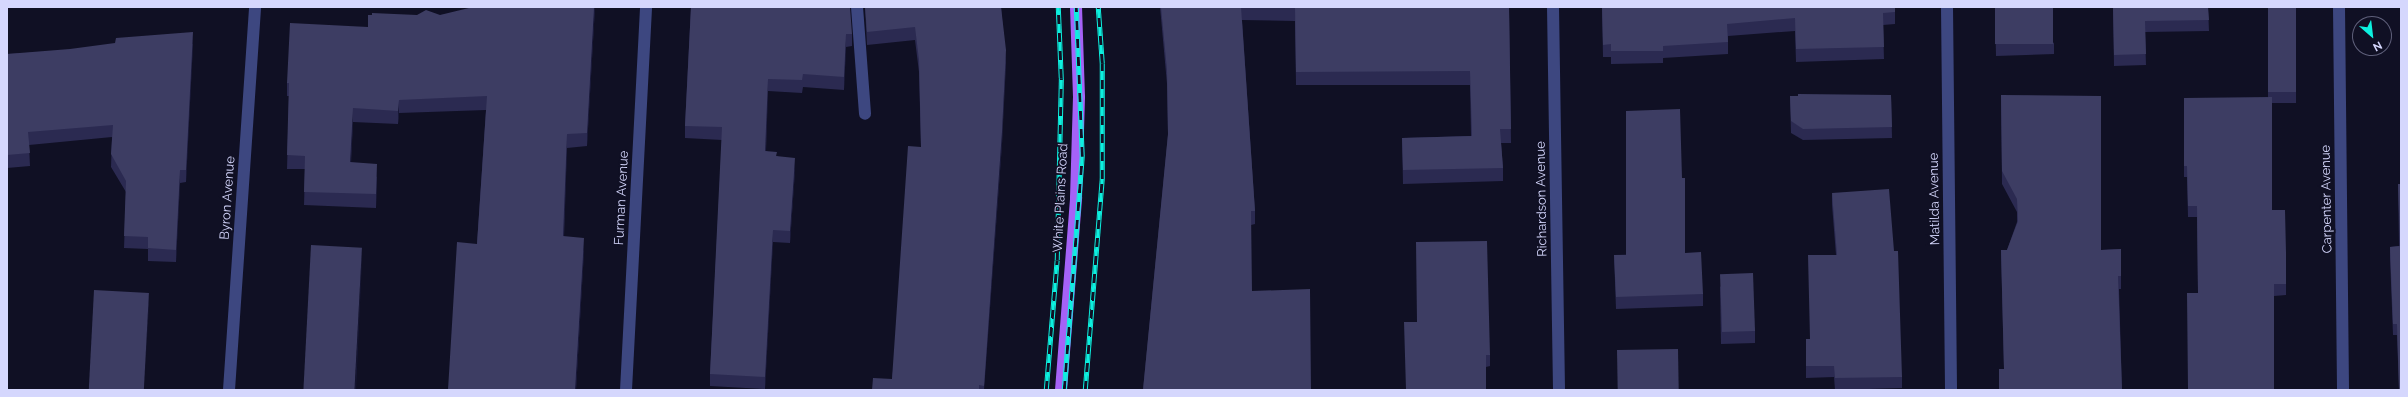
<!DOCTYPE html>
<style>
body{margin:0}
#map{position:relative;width:2408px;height:397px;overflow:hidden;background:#101024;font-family:Raleway,sans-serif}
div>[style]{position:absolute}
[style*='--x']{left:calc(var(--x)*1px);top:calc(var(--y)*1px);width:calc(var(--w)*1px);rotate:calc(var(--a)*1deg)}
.minor>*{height:12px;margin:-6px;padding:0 6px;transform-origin:6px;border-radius:6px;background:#3d4780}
.major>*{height:12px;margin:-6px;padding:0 6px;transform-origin:6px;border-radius:6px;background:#a562f7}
.rail>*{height:4.5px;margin-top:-2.25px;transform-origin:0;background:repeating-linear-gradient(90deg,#101024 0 9px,#0df0df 0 18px);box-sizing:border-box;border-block:1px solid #0df0df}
.wall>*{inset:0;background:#2b2a51;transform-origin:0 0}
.shaded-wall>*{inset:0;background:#181837}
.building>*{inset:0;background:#3d3d63;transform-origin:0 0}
span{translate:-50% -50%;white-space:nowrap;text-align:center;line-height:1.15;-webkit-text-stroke:3.5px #101024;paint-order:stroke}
.street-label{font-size:13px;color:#d5d7fd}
.frame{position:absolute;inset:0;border:8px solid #d5d7fd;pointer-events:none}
.north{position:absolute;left:2352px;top:16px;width:40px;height:40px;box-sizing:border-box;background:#101024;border:1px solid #5f607b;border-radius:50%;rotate:152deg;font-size:11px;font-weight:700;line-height:16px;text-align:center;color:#d5d7fd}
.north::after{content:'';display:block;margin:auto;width:14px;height:18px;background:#0df0df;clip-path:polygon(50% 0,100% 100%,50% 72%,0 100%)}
</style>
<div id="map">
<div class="minor">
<div style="--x:857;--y:7;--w:107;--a:85.7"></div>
<div style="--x:1553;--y:7;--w:383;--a:89.1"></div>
<div style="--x:1947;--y:7;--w:383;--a:89.4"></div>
<div style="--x:2339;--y:7;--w:383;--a:89.4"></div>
<div style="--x:229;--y:390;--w:384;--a:-86.1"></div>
<div style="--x:626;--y:390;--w:384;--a:-87"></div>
</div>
<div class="major">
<div style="--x:1061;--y:390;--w:193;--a:-85.5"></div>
<div style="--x:1076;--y:198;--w:101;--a:-88.3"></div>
<div style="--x:1079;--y:97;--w:90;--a:-91.9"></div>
</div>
<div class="rail">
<div style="--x:1046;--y:390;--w:130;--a:-85.2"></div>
<div style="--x:1057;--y:260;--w:182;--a:-88.7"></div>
<div style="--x:1061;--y:78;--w:71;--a:-92.4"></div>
<div style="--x:1064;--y:390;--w:235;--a:-85.6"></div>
<div style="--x:1082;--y:156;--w:149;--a:-92.3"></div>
<div style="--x:1085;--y:390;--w:212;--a:-85.4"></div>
<div style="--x:1102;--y:179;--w:116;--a:-90"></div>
<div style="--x:1102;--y:63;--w:56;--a:-94.1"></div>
</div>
<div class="wall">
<div style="clip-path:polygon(595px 7px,587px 146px,567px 148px,564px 237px,584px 251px,576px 390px,448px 390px,477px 244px,486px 110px,399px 113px,398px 124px,353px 122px,351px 163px,377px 177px,376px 208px,304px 205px,305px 169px,287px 169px,289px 96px,287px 96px,287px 83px,368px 27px,372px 15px,440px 15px)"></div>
<div style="clip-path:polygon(691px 7px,852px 34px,852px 46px,846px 47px,844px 90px,803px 87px,802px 93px,768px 91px,766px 151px,777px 156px,795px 170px,790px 243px,773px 242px,765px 389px,710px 386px,710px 374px,722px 140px,685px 138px,685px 126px)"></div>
<div style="clip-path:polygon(865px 7px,1001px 7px,1006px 63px,1002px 144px,984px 390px,872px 390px,892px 379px,921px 147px,919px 72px,915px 40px,867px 45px)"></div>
<div style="clip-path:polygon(1160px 7px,1509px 7px,1511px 143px,1501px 143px,1503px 168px,1503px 181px,1403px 184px,1402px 138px,1471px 136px,1470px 85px,1296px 85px,1295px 21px,1242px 20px,1255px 211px,1255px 224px,1251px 225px,1143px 390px,1168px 135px,1167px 84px)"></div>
<div style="clip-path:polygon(1602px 7px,1895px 7px,1895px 24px,1883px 25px,1884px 59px,1796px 62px,1795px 31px,1728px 36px,1728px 54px,1663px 58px,1663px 63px,1611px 64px,1611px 57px,1603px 57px)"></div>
<div style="clip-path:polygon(1995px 7px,2054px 43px,2054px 54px,1996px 56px)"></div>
<div style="clip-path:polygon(2113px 7px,2208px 7px,2209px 31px,2145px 32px,2146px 65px,2114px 66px)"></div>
<div style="left:2268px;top:7px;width:28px;height:96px"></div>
<div style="clip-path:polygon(193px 44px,186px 182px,180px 183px,176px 262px,148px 261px,148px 249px,124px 248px,126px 192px,111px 167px,112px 137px,29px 145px,30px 166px,7px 168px,7px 54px)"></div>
<div style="clip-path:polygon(1891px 95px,1892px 138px,1803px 140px,1791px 133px,1790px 96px)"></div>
<div style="clip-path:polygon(2001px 95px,2101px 250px,2121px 249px,2121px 289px,2119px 289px,2122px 390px,1999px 390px,1999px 369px,2004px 369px,2001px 250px,2007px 250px,2017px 222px,2017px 212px,2002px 184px)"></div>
<div style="clip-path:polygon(2184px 98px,2272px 210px,2286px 253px,2286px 295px,2274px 296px,2198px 293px,2197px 217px,2188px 217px,2187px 177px,2184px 177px)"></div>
<div style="clip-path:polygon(2398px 184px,2401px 184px,2401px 390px,2399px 390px,2397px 335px,2393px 335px,2390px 258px,2390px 247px,2399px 246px)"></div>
<div style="clip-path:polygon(1832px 193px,1902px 377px,1902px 388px,1835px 390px,1834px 377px,1806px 378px,1806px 339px,1810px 339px,1836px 255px,1832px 205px)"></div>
<div style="clip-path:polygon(1685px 253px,1703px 294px,1703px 306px,1616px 309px,1614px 255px)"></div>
<div style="clip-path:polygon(1720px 286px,1755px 331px,1755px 343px,1721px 344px)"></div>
<div style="clip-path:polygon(1404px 334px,1490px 355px,1490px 366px,1486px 367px)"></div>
</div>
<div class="shaded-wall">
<div style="clip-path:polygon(594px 7px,595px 7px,587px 146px,587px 133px)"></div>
<div style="clip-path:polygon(193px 32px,193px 44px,186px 182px,186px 170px)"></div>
<div style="clip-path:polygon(846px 34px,846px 47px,844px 90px,844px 77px)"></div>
<div style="clip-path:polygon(1006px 50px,1002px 144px,984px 390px)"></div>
<div style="clip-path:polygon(768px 79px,768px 91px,765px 164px,765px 151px)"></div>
<div style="clip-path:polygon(399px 100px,399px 113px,398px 124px,398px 111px)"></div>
<div style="clip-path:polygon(353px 108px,353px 122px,350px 176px,350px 162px)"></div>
<div style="clip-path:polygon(567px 134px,567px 148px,563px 250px,563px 236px)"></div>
<div style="clip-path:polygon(795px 158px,795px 170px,790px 243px,790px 231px)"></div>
<div style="clip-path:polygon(377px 164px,377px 177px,376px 208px,376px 194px)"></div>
<div style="clip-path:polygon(180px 170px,180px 183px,176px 262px,176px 250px)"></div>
<div style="clip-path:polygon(773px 230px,773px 242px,765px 389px,765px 377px)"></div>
<div style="clip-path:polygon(584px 238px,584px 251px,576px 390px,575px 390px)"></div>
<div style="clip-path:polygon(362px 248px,362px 260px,356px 390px,355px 390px)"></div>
<div style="clip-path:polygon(149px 293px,149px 305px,144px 390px)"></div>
</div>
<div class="building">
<div style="clip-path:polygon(473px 7px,594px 7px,587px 133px,567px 134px,563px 236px,584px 238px,575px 390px,448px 390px,457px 242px,477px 244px,487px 96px,399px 100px,398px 111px,353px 108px,350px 162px,377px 164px,376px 194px,304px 192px,305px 156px,287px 155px,289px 83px,287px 83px,290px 23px,368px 27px,368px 15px,372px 15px,372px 13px,417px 15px,426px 10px,440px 15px)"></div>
<div style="clip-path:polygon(691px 7px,850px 7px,852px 34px,846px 34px,844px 77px,803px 74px,802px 80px,768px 79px,765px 151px,777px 152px,776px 156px,795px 158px,790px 231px,773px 230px,765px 377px,710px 374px,722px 127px,685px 126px)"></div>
<div style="clip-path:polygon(865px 7px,1001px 7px,1006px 50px,1002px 132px,984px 386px,979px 385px,979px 390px,872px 390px,873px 378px,892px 379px,908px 146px,921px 147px,919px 60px,915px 27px,867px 32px)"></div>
<div style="clip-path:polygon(1161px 7px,1241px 7px,1255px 211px,1251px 211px,1252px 291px,1310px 289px,1311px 390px,1143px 390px,1168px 134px,1167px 70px)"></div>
<div style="clip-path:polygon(1295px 7px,1509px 7px,1511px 129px,1500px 129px,1503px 168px,1403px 170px,1402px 138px,1472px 136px,1470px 71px,1296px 72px)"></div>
<div style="clip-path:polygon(1602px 7px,1895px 7px,1895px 12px,1883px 13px,1884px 47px,1796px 49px,1795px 18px,1727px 24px,1728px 42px,1663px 46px,1663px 51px,1611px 51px,1611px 44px,1603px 45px)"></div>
<div style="left:1995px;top:7px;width:58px;height:37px"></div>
<div style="clip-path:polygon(2113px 7px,2208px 7px,2209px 20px,2145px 21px,2146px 54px,2114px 55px)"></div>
<div style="left:2268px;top:7px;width:28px;height:85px"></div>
<div style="clip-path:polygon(193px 32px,186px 170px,180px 170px,176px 250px,148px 248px,148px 237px,124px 236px,126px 181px,111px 154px,113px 125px,28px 132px,30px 153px,7px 155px,7px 54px,70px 49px,115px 43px,116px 38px)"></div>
<div style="clip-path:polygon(1798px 94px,1891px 95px,1892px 127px,1803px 129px,1791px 121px,1790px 96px,1798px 96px)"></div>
<div style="clip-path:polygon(2001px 95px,2101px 96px,2101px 250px,2121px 249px,2121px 276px,2118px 276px,2122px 390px,1999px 390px,1999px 369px,2004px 369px,2001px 250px,2007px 250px,2018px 221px,2017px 199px,2002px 171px)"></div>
<div style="clip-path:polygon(2272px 97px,2272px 210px,2285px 210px,2286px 253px,2286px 284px,2274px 284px,2274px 390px,2188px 390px,2187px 293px,2198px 293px,2197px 206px,2188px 206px,2187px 166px,2184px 166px,2184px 98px)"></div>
<div style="clip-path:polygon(1680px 109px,1682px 178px,1685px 178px,1685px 253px,1701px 252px,1703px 294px,1616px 297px,1614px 255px,1626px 255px,1626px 111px)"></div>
<div style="clip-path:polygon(2398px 184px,2401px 184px,2401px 390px,2399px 390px,2397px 324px,2393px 324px,2390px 247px,2400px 246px)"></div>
<div style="clip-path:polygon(1889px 189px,1894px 251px,1898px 251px,1902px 377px,1835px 378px,1834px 366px,1806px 366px,1806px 339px,1810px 339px,1808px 255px,1837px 255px,1832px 193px)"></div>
<div style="clip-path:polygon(1487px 241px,1490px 355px,1486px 355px,1486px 390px,1406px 390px,1404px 322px,1417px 322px,1416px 242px)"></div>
<div style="left:311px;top:245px;width:51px;height:145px;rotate:3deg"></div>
<div style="left:1753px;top:273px;width:58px;height:33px;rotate:88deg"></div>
<div style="left:94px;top:290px;width:55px;height:100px;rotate:3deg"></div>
<div style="left:1678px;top:349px;width:41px;height:61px;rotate:89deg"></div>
</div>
<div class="street-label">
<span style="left:228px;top:198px;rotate:-86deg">Byron Avenue</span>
<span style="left:622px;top:198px;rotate:-87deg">Furman Avenue</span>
<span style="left:1061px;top:198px;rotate:-87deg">White Plains Road</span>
<span style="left:1542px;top:199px;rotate:-91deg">Richardson Avenue</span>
<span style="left:1935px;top:199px;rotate:-91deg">Matilda Avenue</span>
<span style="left:2327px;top:199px;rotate:-91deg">Carpenter Avenue</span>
</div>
<div class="frame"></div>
<div class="north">N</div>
</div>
